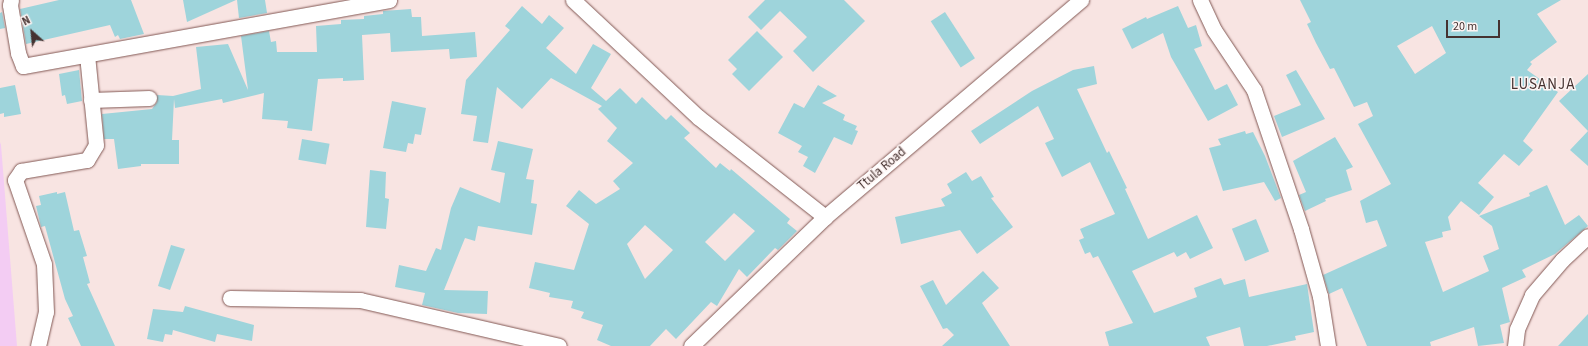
<!DOCTYPE html>
<style>
body{margin:0}
#map{position:relative;width:1588px;height:346px;overflow:hidden;background:#f8e4e2;font-family:"Source Sans 3",sans-serif}
div>[style]{position:absolute}
[style*='--x']{left:calc(var(--x)*1px);top:calc(var(--y)*1px);width:calc(var(--w)*1px);rotate:calc(var(--a)*1deg)}
.green>*{inset:0;background:#f3ccf3}
.building>*{inset:0;background:#9ed4db;transform-origin:0 0}
.roads{filter:drop-shadow(0 0 1px #825854) drop-shadow(0 0 1px #825854)}
.minor>*{height:15px;margin:-7.5px;padding:0 7.5px;transform-origin:7.5px;border-radius:7.5px;background:#fff}
span{translate:-50% -50%;white-space:nowrap;text-align:center;line-height:1.15;-webkit-text-stroke:3px #fef4f3;paint-order:stroke}
.street-label{font-size:13px;color:#453230}
.quarter-label{font-size:15px;color:#453230;letter-spacing:1px}
.north{position:absolute;left:12px;top:12px;width:40px;height:40px;-webkit-text-stroke:3px #fef4f3;paint-order:stroke;rotate:333deg;font-size:11px;font-weight:700;line-height:16px;text-align:center;color:#453230}
.north::after{content:'';display:block;margin:auto;width:14px;height:18px;background:#453230;clip-path:polygon(50% 0,100% 100%,50% 72%,0 100%)}
.scale{position:absolute;left:1446px;top:20px;width:54px;height:18px;box-sizing:border-box;border:2px solid #453230;border-top:0;padding-left:5px;font-size:12px;line-height:14px;white-space:nowrap;color:#453230;-webkit-text-stroke:3px #fef4f3;paint-order:stroke}
</style>
<div id="map">
<div class="green">
<div style="clip-path:polygon(0 142px,1px 145px,17px 346px,0 346px)"></div>
</div>
<div class="building">
<div style="clip-path:polygon(59px 0,131px 0,144px 34px,120px 39px,118px 35px,115px 37px,110px 25px,26px 44px,20px 9px)"></div>
<div style="clip-path:polygon(183px 0,236px 0,187px 22px)"></div>
<div style="clip-path:polygon(237px 0,265px 0,267px 13px,239px 18px)"></div>
<div style="clip-path:polygon(765px 0,844px 0,865px 21px,813px 72px,793px 51px,807px 37px,780px 11px,761px 30px,748px 17px)"></div>
<div style="clip-path:polygon(evenodd,1300px 0,1561px 0,1537px 14px,1557px 42px,1530px 62px,1532px 64px,1527px 70px,1558px 92px,1523px 141px,1533px 150px,1519px 166px,1504px 154px,1478px 183px,1494px 197px,1479px 215px,1461px 201px,1448px 217px,1451px 230px,1442px 232px,1443px 237px,1425px 242px,1443px 292px,1489px 271px,1483px 256px,1499px 249px,1492px 226px,1479px 216px,1530px 196px,1529px 193px,1547px 185px,1565px 225px,1579px 215px,1588px 226px,1555px 254px,1522px 270px,1526px 277px,1502px 288px,1510px 322px,1500px 325px,1504px 343px,1478px 346px,1474px 327px,1430px 342px,1431px 346px,1367px 346px,1342px 288px,1329px 294px,1323px 275px,1387px 246px,1377px 220px,1366px 223px,1360px 201px,1391px 184px,1358px 124px,1373px 116px,1367px 102px,1354px 107px,1334px 68px,1330px 69px,1316px 43px,1307px 24px,1311px 22px,1300px 0,1432px 26px,1446px 53px,1415px 74px,1397px 46px,1432px 26px)"></div>
<div style="clip-path:polygon(evenodd,522px 6px,542px 24px,549px 15px,564px 28px,546px 48px,576px 74px,593px 44px,611px 54px,591px 88px,606px 101px,620px 88px,636px 104px,642px 97px,666px 120px,671px 115px,690px 133px,684px 138px,716px 168px,720px 163px,730px 171px,731px 169px,790px 219px,787px 223px,797px 231px,778px 250px,775px 248px,747px 277px,739px 269px,717px 306px,711px 302px,676px 339px,666px 329px,650px 346px,611px 346px,597px 340px,603px 325px,581px 318px,584px 312px,571px 308px,573px 301px,549px 297px,550px 293px,529px 288px,535px 262px,574px 270px,589px 224px,566px 206px,579px 190px,596px 204px,620px 189px,613px 181px,633px 163px,607px 141px,617px 128px,598px 109px,602px 106px,551px 78px,522px 109px,497px 87px,488px 143px,473px 141px,477px 116px,461px 114px,466px 80px,510px 30px,505px 26px,522px 6px,734px 213px,755px 231px,725px 261px,705px 242px,734px 213px,522px 6px,645px 225px,673px 250px,645px 279px,627px 244px,645px 225px)"></div>
<div style="clip-path:polygon(1178px 6px,1188px 28px,1196px 25px,1202px 46px,1194px 49px,1215px 90px,1227px 84px,1238px 105px,1208px 121px,1171px 57px,1163px 33px,1132px 49px,1122px 29px,1146px 17px,1147px 19px)"></div>
<div style="clip-path:polygon(411px 9px,412px 17px,421px 17px,422px 36px,475px 32px,477px 57px,450px 59px,449px 49px,391px 52px,390px 33px,362px 35px,364px 80px,343px 81px,343px 78px,318px 79px,312px 131px,287px 128px,288px 121px,262px 119px,264px 93px,223px 103px,222px 99px,175px 108px,174px 99px,172px 140px,179px 140px,179px 164px,141px 164px,141px 166px,118px 169px,114px 139px,104px 139px,102px 114px,152px 109px,157px 102px,157px 95px,173px 96px,201px 89px,196px 47px,228px 44px,248px 90px,241px 36px,269px 31px,271px 42px,276px 41px,277px 52px,317px 52px,316px 26px,341px 24px,341px 20px,364px 19px,364px 16px,383px 14px,383px 11px)"></div>
<div style="clip-path:polygon(2px 12px,5px 28px,0 29px,0 13px)"></div>
<div style="left:945px;top:12px;width:55px;height:17px;rotate:57deg"></div>
<div style="clip-path:polygon(757px 31px,783px 57px,749px 91px,732px 74px,737px 69px,728px 60px)"></div>
<div style="clip-path:polygon(1094px 66px,1097px 84px,1077px 89px,1107px 153px,1109px 151px,1127px 188px,1125px 189px,1148px 239px,1197px 215px,1213px 248px,1190px 259px,1186px 252px,1177px 257px,1174px 252px,1132px 271px,1154px 313px,1197px 297px,1194px 288px,1221px 278px,1224px 285px,1245px 279px,1249px 297px,1307px 284px,1314px 332px,1295px 336px,1296px 340px,1267px 346px,1244px 346px,1240px 327px,1206px 337px,1210px 346px,1109px 346px,1105px 332px,1133px 323px,1098px 256px,1093px 258px,1090px 252px,1085px 254px,1079px 240px,1084px 238px,1080px 229px,1115px 214px,1090px 162px,1062px 177px,1045px 143px,1054px 139px,1038px 106px,980px 144px,971px 131px,1032px 91px,1073px 70px)"></div>
<div style="clip-path:polygon(79px 70px,82px 101px,67px 104px,65px 95px,62px 96px,59px 74px)"></div>
<div style="clip-path:polygon(1296px 70px,1325px 119px,1282px 137px,1274px 116px,1301px 105px,1286px 75px)"></div>
<div style="clip-path:polygon(1588px 74px,1588px 166px,1570px 150px,1588px 131px,1559px 101px)"></div>
<div style="clip-path:polygon(15px 85px,21px 114px,4px 117px,4px 113px,0 114px,0 88px)"></div>
<div style="clip-path:polygon(818px 85px,837px 96px,822px 103px,845px 115px,843px 120px,857px 126px,855px 130px,858px 131px,852px 145px,834px 137px,815px 173px,803px 166px,808px 157px,798px 152px,802px 146px,778px 133px,794px 103px,804px 108px)"></div>
<div style="clip-path:polygon(392px 101px,426px 108px,421px 135px,415px 134px,413px 144px,408px 143px,406px 152px,383px 148px)"></div>
<div style="clip-path:polygon(1245px 131px,1246px 134px,1253px 132px,1265px 156px,1281px 198px,1275px 201px,1264px 182px,1223px 191px,1209px 148px,1221px 145px,1218px 139px)"></div>
<div style="clip-path:polygon(1335px 137px,1353px 167px,1346px 170px,1352px 190px,1325px 199px,1326px 201px,1305px 211px,1299px 195px,1306px 192px,1293px 161px)"></div>
<div style="left:302px;top:139px;width:28px;height:21px;rotate:10deg"></div>
<div style="clip-path:polygon(498px 141px,533px 149px,526px 179px,534px 180px,531px 203px,537px 204px,532px 235px,478px 226px,475px 241px,465px 238px,444px 290px,488px 291px,487px 314px,458px 313px,422px 305px,425px 293px,395px 287px,399px 265px,426px 271px,436px 248px,441px 250px,451px 208px,460px 187px,500px 203px,505px 173px,491px 170px)"></div>
<div style="clip-path:polygon(370px 170px,386px 172px,385px 198px,389px 199px,386px 229px,366px 227px)"></div>
<div style="clip-path:polygon(966px 172px,972px 181px,981px 176px,994px 197px,991px 198px,1013px 227px,977px 254px,960px 230px,901px 244px,895px 217px,945px 206px,941px 199px,952px 193px,947px 184px)"></div>
<div style="clip-path:polygon(57px 192px,57px 194px,65px 192px,74px 231px,79px 230px,87px 256px,83px 257px,90px 283px,87px 284px,115px 346px,81px 346px,68px 318px,73px 316px,65px 299px,45px 226px,41px 227px,36px 206px,41px 205px,39px 196px)"></div>
<div style="left:1256px;top:219px;width:35px;height:26px;rotate:68deg"></div>
<div style="clip-path:polygon(171px 245px,185px 249px,170px 290px,158px 286px)"></div>
<div style="clip-path:polygon(983px 271px,999px 288px,982px 303px,1010px 346px,942px 346px,954px 335px,947px 328px,943px 329px,920px 286px,933px 280px,946px 305px)"></div>
<div style="clip-path:polygon(185px 306px,254px 325px,252px 341px,217px 334px,215px 342px,173px 330px,172px 335px,165px 334px,163px 342px,147px 339px,153px 309px,183px 312px)"></div>
<div style="clip-path:polygon(1588px 314px,1588px 346px,1558px 346px)"></div>
</div>
<div class="roads">
<div class="minor">
<div style="--x:11;--y:0;--w:5;--a:101"></div>
<div style="--x:10;--y:5;--w:49;--a:80.5"></div>
<div style="--x:18;--y:53;--w:14;--a:69"></div>
<div style="--x:23;--y:66;--w:372;--a:-10.2"></div>
<div style="--x:573;--y:0;--w:171;--a:43.1"></div>
<div style="--x:698;--y:117;--w:162;--a:38.2"></div>
<div style="--x:1200;--y:0;--w:33;--a:65"></div>
<div style="--x:1214;--y:30;--w:72;--a:56.3"></div>
<div style="--x:1254;--y:90;--w:147;--a:71.3"></div>
<div style="--x:1301;--y:229;--w:70;--a:74.2"></div>
<div style="--x:1320;--y:296;--w:51;--a:80.9"></div>
<div style="--x:91;--y:100;--w:58;--a:-2"></div>
<div style="--x:230;--y:298;--w:130;--a:0.9"></div>
<div style="--x:360;--y:300;--w:204;--a:13"></div>
<div style="--x:38;--y:346;--w:35;--a:-77"></div>
<div style="--x:46;--y:312;--w:48;--a:-92.4"></div>
<div style="--x:44;--y:264;--w:89;--a:-109"></div>
<div style="--x:15;--y:180;--w:11;--a:-56"></div>
<div style="--x:21;--y:171;--w:67;--a:-9.5"></div>
<div style="--x:87;--y:160;--w:17;--a:-59"></div>
<div style="--x:96;--y:145;--w:90;--a:-95.7"></div>
<div style="--x:691;--y:346;--w:186;--a:-43.9"></div>
<div style="--x:825;--y:217;--w:336;--a:-40.3"></div>
<div style="--x:1515;--y:346;--w:17;--a:-83"></div>
<div style="--x:1517;--y:329;--w:37;--a:-66"></div>
<div style="--x:1532;--y:295;--w:46;--a:-49.4"></div>
<div style="--x:1562;--y:260;--w:35;--a:-43"></div>
</div>
</div>
<div class="street-label">
<span style="left:882px;top:169px;rotate:-40deg">Ttula Road</span>
</div>
<div class="quarter-label">
<span style="left:1543px;top:85px">LUSANJA</span>
</div>
<div class="north">N</div>
<div class="scale">20 m</div>
</div>
